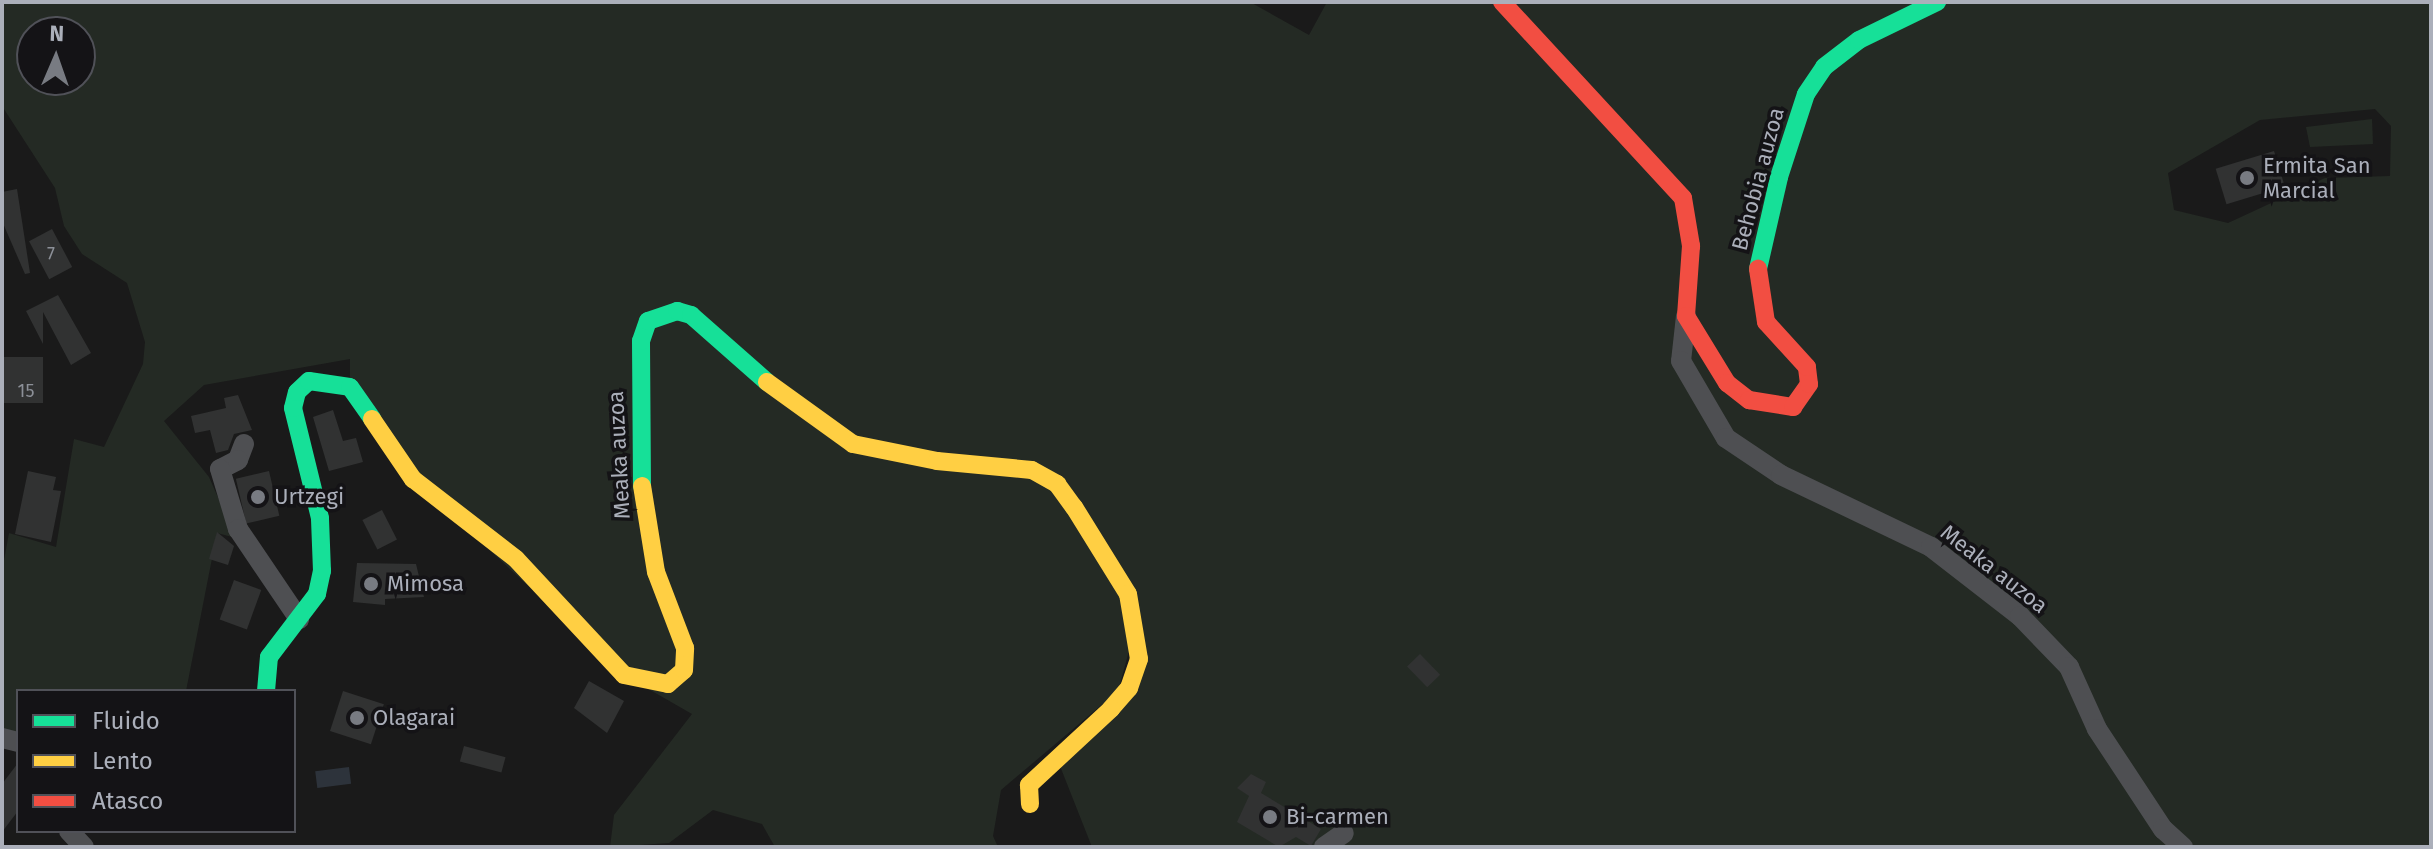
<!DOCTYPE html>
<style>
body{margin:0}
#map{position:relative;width:2433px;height:849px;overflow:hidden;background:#1a1a1a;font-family:"Fira Sans",sans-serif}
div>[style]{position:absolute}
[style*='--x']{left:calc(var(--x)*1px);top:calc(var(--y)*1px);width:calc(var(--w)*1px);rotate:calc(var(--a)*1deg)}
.green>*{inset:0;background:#242a24}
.water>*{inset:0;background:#2d333b;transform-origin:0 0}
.building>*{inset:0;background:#313232;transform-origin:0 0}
.street>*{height:20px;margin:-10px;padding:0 10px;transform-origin:10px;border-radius:10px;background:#4e4f52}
.fast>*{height:18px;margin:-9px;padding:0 9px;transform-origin:9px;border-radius:9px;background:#16e098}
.slow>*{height:18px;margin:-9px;padding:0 9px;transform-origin:9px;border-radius:9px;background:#ffcf43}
.jam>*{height:18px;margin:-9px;padding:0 9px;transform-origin:9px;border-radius:9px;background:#f24e42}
.dots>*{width:22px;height:22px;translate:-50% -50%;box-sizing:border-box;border:4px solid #141316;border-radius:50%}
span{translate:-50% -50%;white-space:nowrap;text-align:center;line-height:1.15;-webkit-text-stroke:7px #141316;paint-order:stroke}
.number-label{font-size:18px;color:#8c9098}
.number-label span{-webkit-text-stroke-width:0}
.poi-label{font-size:22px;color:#abafba}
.left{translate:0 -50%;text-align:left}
.street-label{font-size:22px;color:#abafba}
.frame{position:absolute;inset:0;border:4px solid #abafba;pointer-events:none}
.legend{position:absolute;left:16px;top:689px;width:280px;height:144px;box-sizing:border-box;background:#141316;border:2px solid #505158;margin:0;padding:10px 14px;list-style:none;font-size:24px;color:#abafba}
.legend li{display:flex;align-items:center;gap:16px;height:40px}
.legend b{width:40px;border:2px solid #505158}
.north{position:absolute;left:16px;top:16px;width:80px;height:80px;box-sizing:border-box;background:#141316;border:2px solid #505158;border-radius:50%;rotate:2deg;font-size:22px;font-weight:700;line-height:32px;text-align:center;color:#abafba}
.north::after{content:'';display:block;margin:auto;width:28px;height:36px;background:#787b82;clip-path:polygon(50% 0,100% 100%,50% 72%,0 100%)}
</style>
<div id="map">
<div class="green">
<div style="clip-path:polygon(evenodd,2px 2px,1250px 2px,1309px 35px,1327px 2px,2431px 2px,2431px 847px,1092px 847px,1058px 761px,1130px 697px,1134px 633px,1118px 691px,1001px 790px,993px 836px,998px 847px,775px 847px,762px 824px,713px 810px,669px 843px,610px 847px,614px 815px,692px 714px,624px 675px,413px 479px,350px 387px,350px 359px,204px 385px,164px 421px,209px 477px,236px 538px,217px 533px,186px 691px,18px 691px,18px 741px,2px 738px,2px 571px,9px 533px,56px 547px,74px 439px,104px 447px,143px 364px,145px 342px,127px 283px,82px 254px,64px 226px,55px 188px,2px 106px,2px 2px,32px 32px,80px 32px,80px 80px,32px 80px,32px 32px,2px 2px,2375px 109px,2391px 126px,2390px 176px,2325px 178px,2228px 223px,2174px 210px,2168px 173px,2260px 120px,2375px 109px)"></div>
<div style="clip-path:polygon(2372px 119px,2373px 144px,2310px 147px,2306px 127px)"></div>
</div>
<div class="water">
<div style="left:349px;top:767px;width:17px;height:34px;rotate:83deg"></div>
</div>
<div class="building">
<div style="left:2274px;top:151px;width:37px;height:61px;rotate:73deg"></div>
<div style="clip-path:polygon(17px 189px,30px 273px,25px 274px,2px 221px,2px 192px)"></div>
<div style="left:52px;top:229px;width:43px;height:26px;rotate:62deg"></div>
<div style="clip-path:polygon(58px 295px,91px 353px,71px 365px,43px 312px,43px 344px,26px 311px)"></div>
<div style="left:2px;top:357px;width:41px;height:46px"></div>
<div style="clip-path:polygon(238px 395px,252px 430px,234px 434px,228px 450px,216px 453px,210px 430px,195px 433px,191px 416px,226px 408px,224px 398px)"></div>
<div style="clip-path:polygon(333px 410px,343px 441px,356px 438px,363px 462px,329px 471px,313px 417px)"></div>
<div style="clip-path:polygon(28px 471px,56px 477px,53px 490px,61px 491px,51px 542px,15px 534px)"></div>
<div style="left:269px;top:471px;width:46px;height:34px;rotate:77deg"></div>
<div style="left:382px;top:510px;width:33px;height:22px;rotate:63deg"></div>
<div style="clip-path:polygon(217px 532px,234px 546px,228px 565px,209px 559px)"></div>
<div style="clip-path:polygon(357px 563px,416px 564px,424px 597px,385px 599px,385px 605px,353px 602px)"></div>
<div style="left:234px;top:580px;width:29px;height:42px;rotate:20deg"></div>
<div style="left:1420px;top:654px;width:29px;height:18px;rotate:46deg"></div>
<div style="clip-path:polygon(589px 681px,624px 701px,607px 733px,574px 708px)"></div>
<div style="left:343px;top:691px;width:43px;height:42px;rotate:18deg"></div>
<div style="left:464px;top:746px;width:43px;height:16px;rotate:15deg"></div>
<div style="clip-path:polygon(18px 763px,18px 811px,2px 832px,2px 784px)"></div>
<div style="clip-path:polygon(1251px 774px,1266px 782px,1261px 793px,1321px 829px,1311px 846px,1296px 837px,1279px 847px,1237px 822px,1249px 796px,1237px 788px)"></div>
</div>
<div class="street">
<div style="--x:1686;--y:316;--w:45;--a:96.3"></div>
<div style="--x:1681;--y:361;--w:89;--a:59.7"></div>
<div style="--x:1726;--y:438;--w:66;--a:33.9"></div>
<div style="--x:1781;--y:475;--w:166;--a:25.6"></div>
<div style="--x:1931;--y:547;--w:113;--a:37.8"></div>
<div style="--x:2020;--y:616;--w:71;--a:46.1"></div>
<div style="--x:2069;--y:667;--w:68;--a:65.7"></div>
<div style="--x:2097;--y:729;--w:120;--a:56.6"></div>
<div style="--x:2163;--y:829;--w:27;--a:42"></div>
<div style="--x:244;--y:444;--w:17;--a:111"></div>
<div style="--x:238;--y:460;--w:20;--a:153"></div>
<div style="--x:220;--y:469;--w:63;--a:73.3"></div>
<div style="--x:238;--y:529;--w:109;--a:55.9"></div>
<div style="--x:2;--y:738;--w:16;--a:14"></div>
<div style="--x:69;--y:831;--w:22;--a:47"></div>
<div style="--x:1324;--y:847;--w:24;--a:-35"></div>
</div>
<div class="fast">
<div style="--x:1758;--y:269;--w:94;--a:-77.1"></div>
<div style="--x:1779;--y:177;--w:87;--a:-72"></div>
<div style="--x:1806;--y:94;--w:32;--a:-56"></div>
<div style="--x:1824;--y:67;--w:44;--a:-37.6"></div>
<div style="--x:1859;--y:40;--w:87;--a:-26"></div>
<div style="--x:642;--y:486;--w:145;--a:-90.4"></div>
<div style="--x:641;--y:341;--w:21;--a:-71"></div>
<div style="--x:648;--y:321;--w:31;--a:-19"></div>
<div style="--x:677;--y:311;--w:15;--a:16"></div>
<div style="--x:691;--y:315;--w:101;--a:41.4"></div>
<div style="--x:266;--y:691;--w:34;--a:-85"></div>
<div style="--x:269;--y:657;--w:79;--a:-52.7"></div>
<div style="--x:317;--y:594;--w:24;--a:-78"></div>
<div style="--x:322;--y:571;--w:53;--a:-92.2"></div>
<div style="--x:320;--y:518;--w:113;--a:-103.8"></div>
<div style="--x:293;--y:408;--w:16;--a:-76"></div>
<div style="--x:297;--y:392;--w:16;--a:-43"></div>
<div style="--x:309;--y:381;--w:41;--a:8.3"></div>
<div style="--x:350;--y:387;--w:39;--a:55"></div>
</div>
<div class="slow">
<div style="--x:767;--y:382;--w:106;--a:35.8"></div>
<div style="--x:853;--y:444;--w:86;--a:11.4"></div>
<div style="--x:937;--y:461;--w:95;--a:5.4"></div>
<div style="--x:1032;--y:470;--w:29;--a:29"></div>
<div style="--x:1057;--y:484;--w:29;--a:54"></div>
<div style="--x:1074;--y:507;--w:102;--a:58.2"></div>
<div style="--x:1128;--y:594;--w:66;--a:80.4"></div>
<div style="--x:1139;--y:659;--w:31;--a:109"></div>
<div style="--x:1129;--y:688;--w:28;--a:131"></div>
<div style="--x:1111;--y:709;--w:112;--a:137.2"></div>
<div style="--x:1029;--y:785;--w:19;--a:87"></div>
<div style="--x:372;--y:419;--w:73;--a:55.7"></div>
<div style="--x:413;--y:479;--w:130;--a:37.8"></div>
<div style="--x:516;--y:559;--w:158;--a:47"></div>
<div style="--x:624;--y:675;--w:45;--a:11.6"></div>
<div style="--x:668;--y:684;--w:21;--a:-41"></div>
<div style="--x:684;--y:670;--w:22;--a:-87"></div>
<div style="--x:685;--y:648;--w:81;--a:-110.9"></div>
<div style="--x:656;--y:572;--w:87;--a:-99.2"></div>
</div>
<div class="jam">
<div style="--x:1502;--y:2;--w:267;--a:47.3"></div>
<div style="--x:1683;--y:198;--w:49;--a:80.5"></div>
<div style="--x:1691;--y:246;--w:70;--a:94.1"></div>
<div style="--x:1686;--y:316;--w:79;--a:58.5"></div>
<div style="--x:1727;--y:383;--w:28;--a:38"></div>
<div style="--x:1749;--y:400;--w:45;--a:9"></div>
<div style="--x:1793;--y:407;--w:28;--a:-55"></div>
<div style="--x:1809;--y:384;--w:17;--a:-97"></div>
<div style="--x:1807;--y:367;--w:61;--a:-132.3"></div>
<div style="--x:1766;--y:322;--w:54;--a:-98.6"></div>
</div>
<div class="dots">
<div style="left:2247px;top:178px;background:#787b82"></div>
<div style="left:258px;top:497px;background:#787b82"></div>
<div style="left:371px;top:584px;background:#787b82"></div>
<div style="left:357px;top:718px;background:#787b82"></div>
<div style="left:1270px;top:817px;background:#787b82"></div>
</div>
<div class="number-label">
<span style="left:51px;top:254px">7</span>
<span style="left:26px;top:391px">15</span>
</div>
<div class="poi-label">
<span class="left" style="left:2263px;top:178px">Ermita San<br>Marcial</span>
<span class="left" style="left:274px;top:497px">Urtzegi</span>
<span class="left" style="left:387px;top:584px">Mimosa</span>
<span class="left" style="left:373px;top:718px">Olagarai</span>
<span class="left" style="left:1286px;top:817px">Bi-carmen</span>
</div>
<div class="street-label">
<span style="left:1758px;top:179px;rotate:-75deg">Behobia auzoa</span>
<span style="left:619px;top:455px;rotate:-93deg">Meaka auzoa</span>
<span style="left:1994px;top:569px;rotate:38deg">Meaka auzoa</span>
</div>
<div class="frame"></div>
<ul class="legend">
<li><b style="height:10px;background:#16e098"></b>Fluido</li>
<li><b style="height:10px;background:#ffcf43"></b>Lento</li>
<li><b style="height:10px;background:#f24e42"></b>Atasco</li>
</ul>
<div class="north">N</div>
</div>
